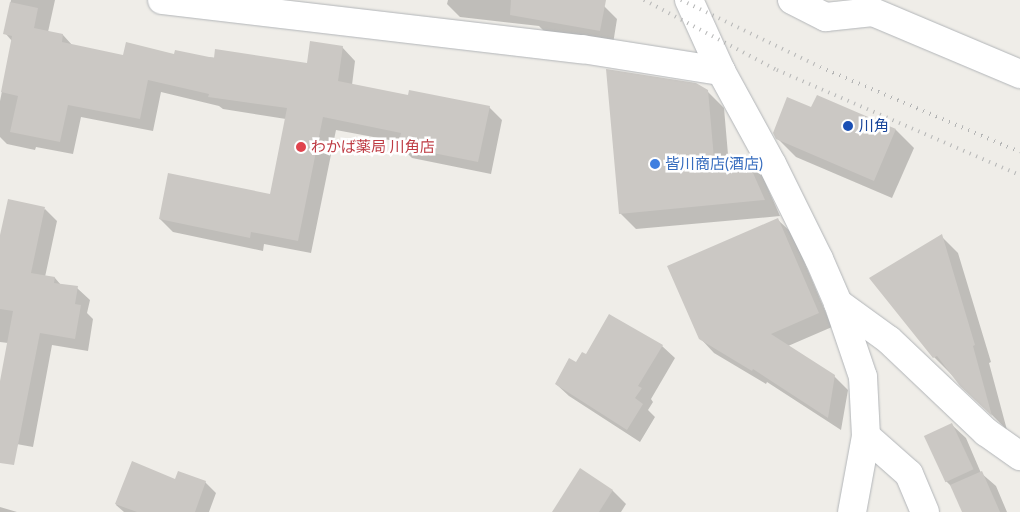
<!DOCTYPE html>
<meta charset="utf-8">
<style>
body{margin:0}
#map{position:relative;width:1020px;height:512px;overflow:hidden;background:#efede8;font-family:Lato,"Noto Sans JP",sans-serif}
div>[style]{position:absolute}
[style*='--x']{left:calc(var(--x)*1px);top:calc(var(--y)*1px);width:calc(var(--w)*1px);rotate:calc(var(--a)*1deg)}
.shadow>*{inset:0;background:#0003}
.building>*{inset:0;background:#cbc8c4;transform-origin:0 0}
.roads{filter:drop-shadow(0 0 1px #b2b5b8) drop-shadow(0 0 1px #b2b5b8)}
.minor>*{height:28px;margin:-14px;padding:0 14px;transform-origin:14px;border-radius:14px;background:#fff}
.rail>*{height:4px;margin-top:-2px;transform-origin:0;background:repeating-linear-gradient(90deg,#b3b4b4 0 1px,transparent 0 7px)}
.dots>*{width:14px;height:14px;translate:-50% -50%;box-sizing:border-box;border:2px solid #fff;border-radius:50%}
span{translate:-50% -50%;white-space:nowrap;text-align:center;line-height:1.15;-webkit-text-stroke:5px #fff;paint-order:stroke}
.transit-label{font-size:15px;color:#164399}
.left{translate:0 -50%;text-align:left}
.health-label{font-size:15px;color:#be3a42}
.shop-label{font-size:15px;color:#366cbe}
</style>
<div id="map">
<div class="shadow">
<div style="clip-path:polygon(11px 0,55px 0,48px 32px,63px 35px,73px 46px,124px 56px,175px 55px,308px 64px,342px 47px,355px 61px,352px 85px,409px 96px,489px 107px,502px 120px,491px 174px,412px 158px,399px 145px,400px 142px,336px 130px,311px 253px,264px 244px,263px 251px,173px 232px,160px 219px,271px 195px,286px 119px,223px 109px,219px 106px,161px 92px,153px 131px,81px 117px,73px 154px,36px 147px,35px 150px,7px 144px,0 137px,0 101px,12px 41px,5px 33px)"></div>
<div style="clip-path:polygon(448px 0,593px 0,604px 6px,617px 19px,613px 44px,544px 31px,539px 26px,460px 17px,447px 4px)"></div>
<div style="clip-path:polygon(707px 91px,724px 108px,729px 166px,746px 159px,762px 175px,780px 216px,636px 229px,620px 213px)"></div>
<div style="clip-path:polygon(812px 109px,896px 130px,914px 148px,892px 198px,796px 157px,777px 138px)"></div>
<div style="clip-path:polygon(45px 209px,57px 221px,45px 277px,55px 278px,61px 285px,77px 288px,90px 300px,87px 313px,93px 319px,88px 351px,52px 345px,33px 447px,0 441px,0 388px,8px 343px,0 342px,0 241px)"></div>
<div style="clip-path:polygon(778px 220px,792px 233px,832px 327px,788px 346px,834px 376px,848px 390px,841px 430px,767px 382px,766px 384px,714px 353px,700px 338px)"></div>
<div style="clip-path:polygon(941px 236px,958px 253px,991px 362px,989px 363px,1007px 430px,934px 357px)"></div>
<div style="clip-path:polygon(662px 346px,675px 358px,651px 399px,653px 402px,648px 410px,655px 417px,640px 442px,569px 396px,556px 384px,586px 356px)"></div>
<div style="clip-path:polygon(952px 425px,966px 438px,981px 473px,996px 486px,1007px 512px,964px 512px,954px 489px,945px 480px)"></div>
<div style="clip-path:polygon(133px 463px,176px 481px,205px 482px,216px 493px,209px 512px,124px 512px,116px 505px)"></div>
<div style="clip-path:polygon(580px 470px,613px 491px,626px 504px,621px 512px,553px 512px)"></div>
<div style="clip-path:polygon(0 507px,17px 512px,18px 512px,0 512px)"></div>
</div>
<div class="building">
<div style="clip-path:polygon(511px 0,606px 0,600px 31px,510px 15px)"></div>
<div style="clip-path:polygon(10px 2px,38px 8px,34px 28px,63px 34px,62px 42px,123px 55px,126px 42px,174px 54px,175px 50px,214px 58px,215px 49px,307px 63px,310px 41px,343px 46px,338px 81px,408px 95px,409px 90px,490px 106px,478px 162px,398px 146px,401px 133px,323px 117px,298px 241px,251px 232px,250px 238px,159px 219px,168px 173px,270px 194px,287px 108px,208px 97px,209px 94px,148px 80px,140px 119px,68px 105px,60px 142px,10px 132px,18px 96px,1px 92px,12px 36px,3px 34px)"></div>
<div style="clip-path:polygon(606px 69px,696px 83px,708px 90px,715px 170px,746px 157px,765px 200px,619px 214px)"></div>
<div style="clip-path:polygon(817px 95px,896px 129px,874px 181px,776px 139px,773px 133px,787px 97px,811px 107px)"></div>
<div style="clip-path:polygon(8px 199px,45px 207px,31px 273px,55px 277px,54px 283px,78px 286px,75px 304px,81px 305px,75px 339px,40px 333px,14px 465px,0 463px,0 381px,13px 311px,0 309px,0 235px)"></div>
<div style="clip-path:polygon(778px 218px,819px 313px,771px 334px,835px 375px,828px 418px,753px 369px,752px 371px,699px 339px,667px 266px)"></div>
<div style="clip-path:polygon(942px 234px,975px 345px,973px 346px,992px 416px,960px 386px,937px 356px,933px 358px,869px 278px)"></div>
<div style="clip-path:polygon(609px 314px,663px 345px,638px 386px,642px 388px,635px 398px,643px 404px,627px 430px,555px 384px,569px 358px,576px 362px,582px 352px,586px 354px)"></div>
<div style="left:952px;top:423px;width:51px;height:31px;rotate:65deg"></div>
<div style="clip-path:polygon(132px 461px,175px 479px,178px 471px,206px 481px,195px 512px,137px 512px,115px 504px)"></div>
<div style="clip-path:polygon(580px 468px,613px 490px,599px 512px,552px 512px)"></div>
<div style="clip-path:polygon(982px 471px,1000px 512px,962px 512px,950px 485px)"></div>
</div>
<div class="roads">
<div class="minor">
<div style="--x:162;--y:0;--w:423;--a:6.7"></div>
<div style="--x:582;--y:49;--w:141;--a:9"></div>
<div style="--x:689;--y:0;--w:78;--a:65.7"></div>
<div style="--x:721;--y:71;--w:106;--a:61.3"></div>
<div style="--x:772;--y:164;--w:106;--a:63.7"></div>
<div style="--x:819;--y:259;--w:48;--a:66.6"></div>
<div style="--x:838;--y:303;--w:78;--a:71.3"></div>
<div style="--x:863;--y:377;--w:59;--a:87.1"></div>
<div style="--x:866;--y:436;--w:77;--a:100.4"></div>
<div style="--x:792;--y:0;--w:38;--a:27"></div>
<div style="--x:826;--y:17;--w:47;--a:-6.1"></div>
<div style="--x:873;--y:12;--w:160;--a:22.9"></div>
<div style="--x:838;--y:303;--w:63;--a:36"></div>
<div style="--x:889;--y:340;--w:134;--a:43.5"></div>
<div style="--x:986;--y:432;--w:42;--a:35.2"></div>
<div style="--x:866;--y:436;--w:57;--a:41.5"></div>
<div style="--x:909;--y:474;--w:41;--a:67.2"></div>
</div>
</div>
<div class="rail">
<div style="--x:644;--y:0;--w:150;--a:27.8"></div>
<div style="--x:777;--y:70;--w:265;--a:23.4"></div>
<div style="--x:681;--y:0;--w:154;--a:25.7"></div>
<div style="--x:820;--y:67;--w:217;--a:23"></div>
</div>
<div class="dots">
<div style="left:848px;top:126px;background:#1a4fb4"></div>
<div style="left:301px;top:147px;background:#e0444e"></div>
<div style="left:655px;top:164px;background:#3f7fe0"></div>
</div>
<div class="transit-label">
<span class="left" style="left:859px;top:126px">川角</span>
</div>
<div class="health-label">
<span class="left" style="left:311px;top:147px">わかば薬局 川角店</span>
</div>
<div class="shop-label">
<span class="left" style="left:665px;top:164px">皆川商店(酒店)</span>
</div>
</div>
